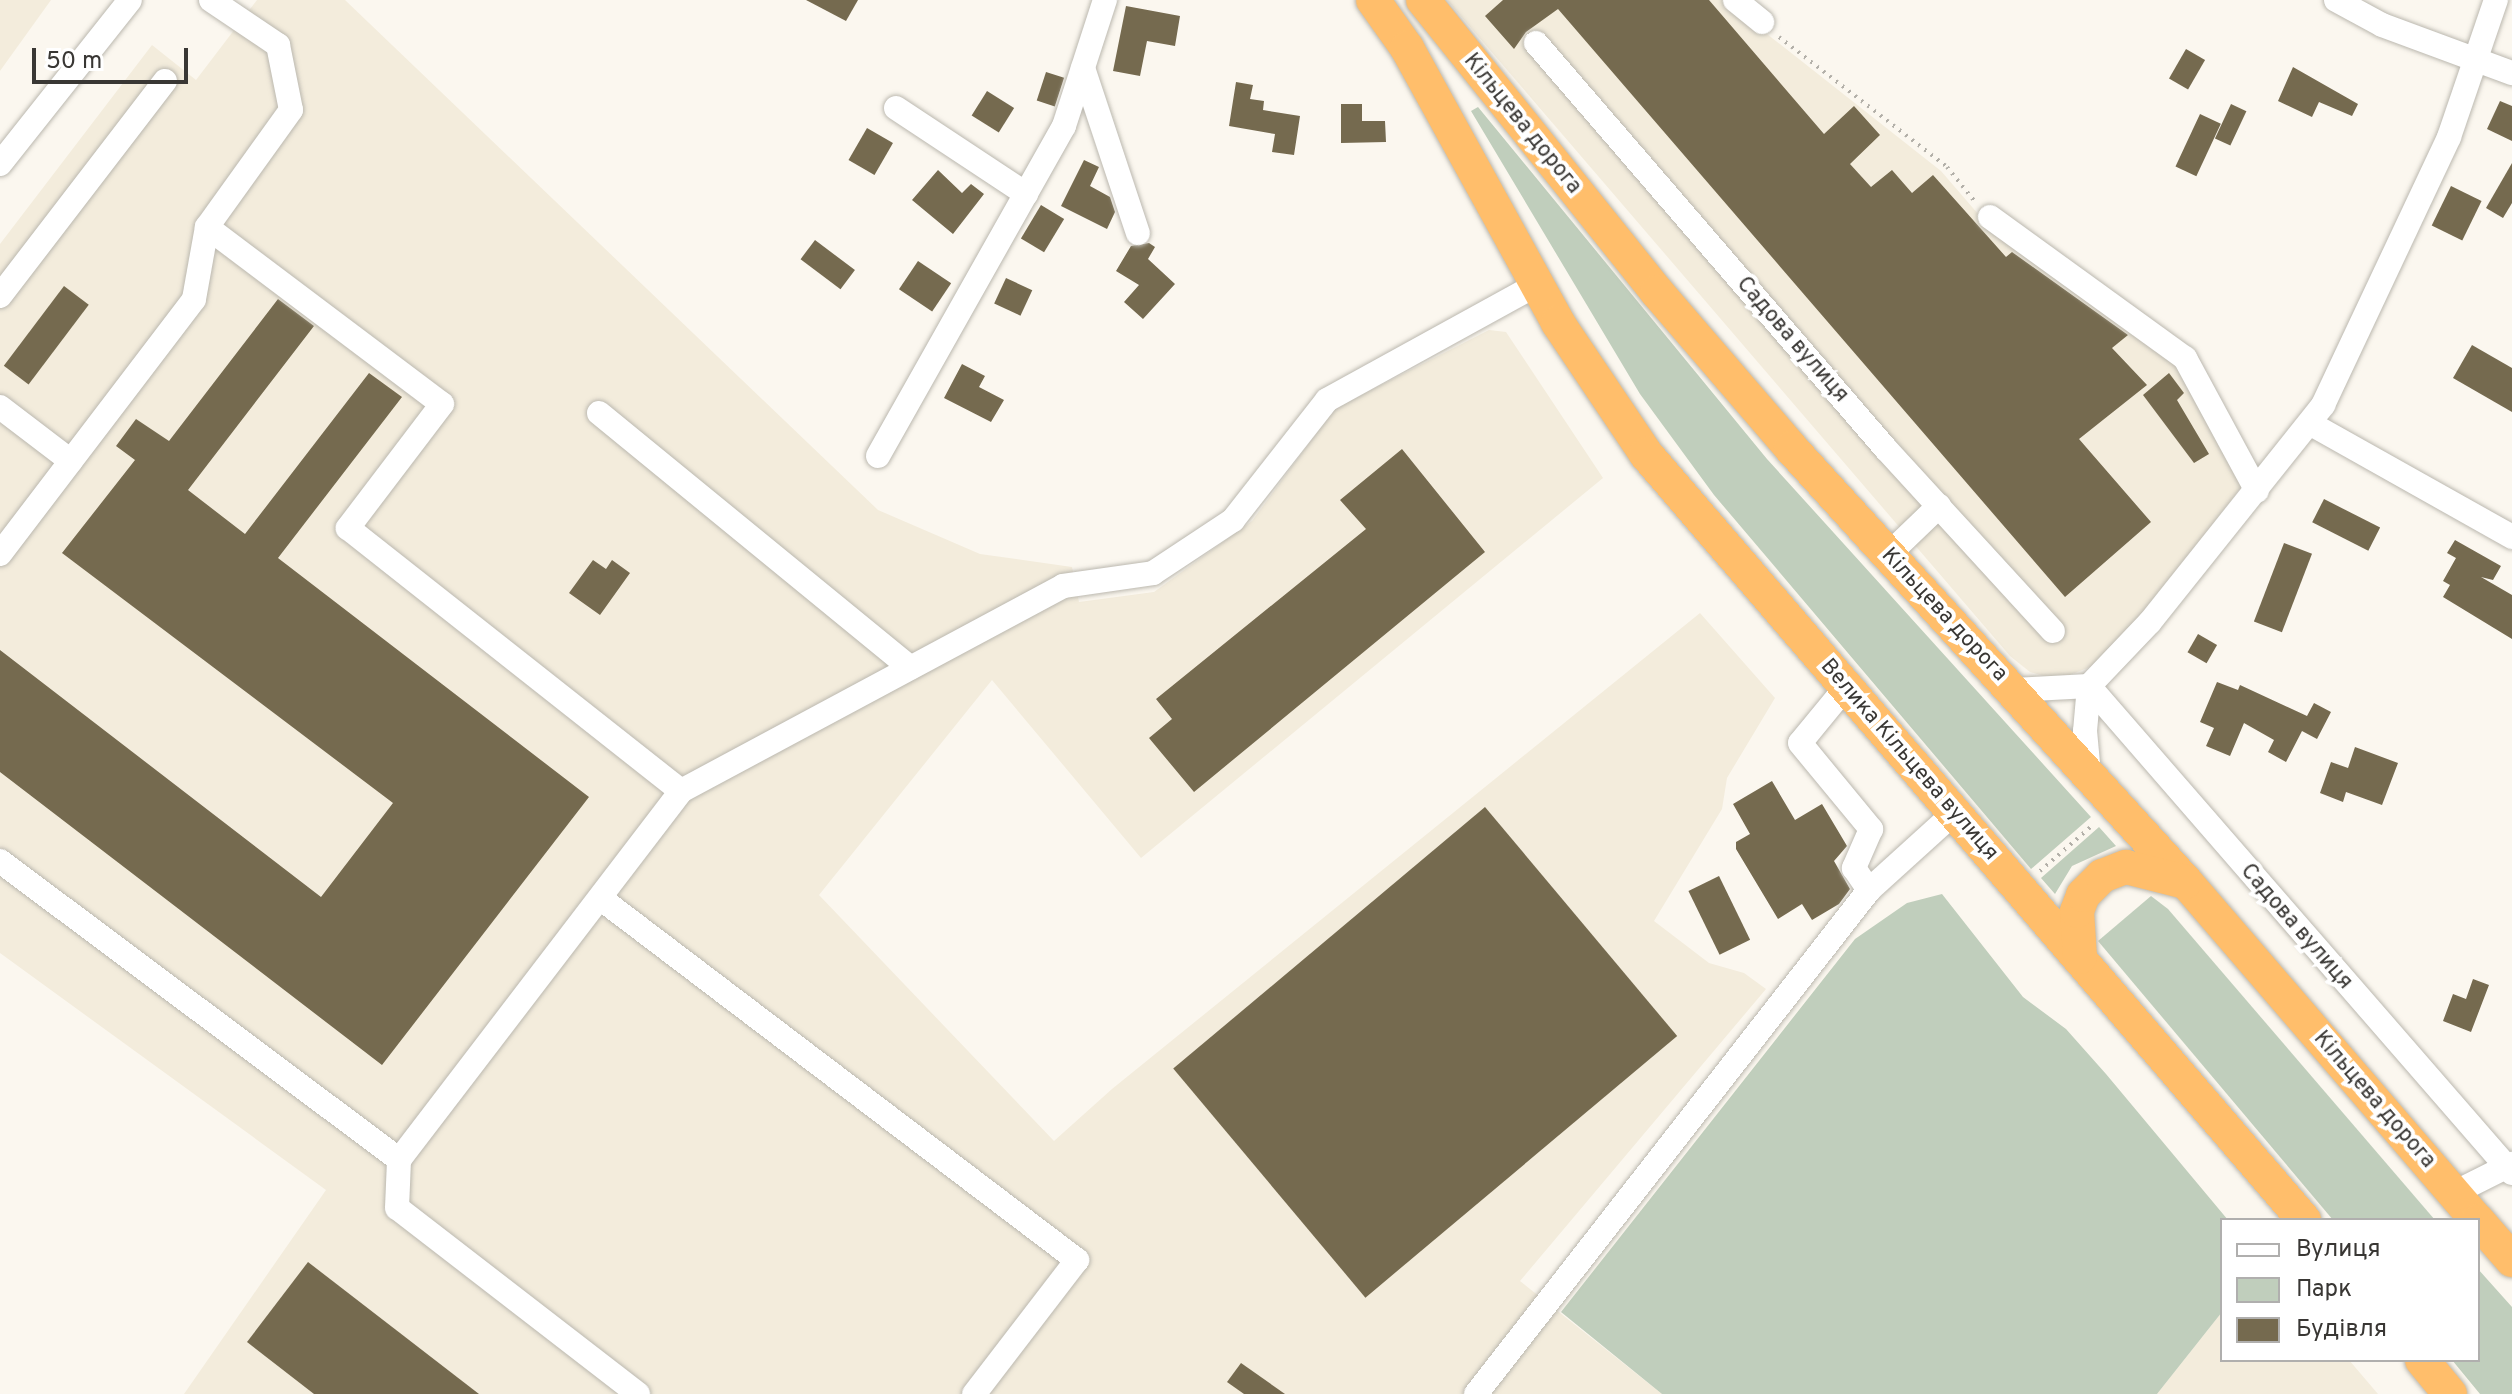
<!DOCTYPE html>
<meta charset="utf-8">
<style>
body{margin:0}
#map{position:relative;width:2512px;height:1394px;overflow:hidden;background:#fbf7ef;font-family:Overpass,sans-serif}
div>[style]{position:absolute}
[style*='--x']{left:calc(var(--x)*1px);top:calc(var(--y)*1px);width:calc(var(--w)*1px);rotate:calc(var(--a)*1deg)}
.built>*{inset:0;background:#f3ecdc}
.green>*{inset:0;background:#c0cebc}
.building>*{inset:0;background:#756a4f;transform-origin:0 0}
.path>*{height:4px;margin-top:-2px;transform-origin:0;background:repeating-linear-gradient(90deg,#b3b0a9 0 2px,transparent 0 8px)}
.roads{filter:drop-shadow(0 0 2px #bbb8af) drop-shadow(0 0 2px #bbb8af)}
.minor>*{height:24px;margin:-12px;padding:0 12px;transform-origin:12px;border-radius:12px;background:#fff}
.highway>*{height:34px;margin:-17px;padding:0 17px;transform-origin:17px;border-radius:17px;background:#ffbe6b}
span{translate:-50% -50%;white-space:nowrap;text-align:center;line-height:1.15;-webkit-text-stroke:8px #fff;paint-order:stroke}
.street-label{font-size:22px;color:#393734}
.legend{position:absolute;left:2220px;top:1218px;width:260px;height:144px;box-sizing:border-box;background:#fff;border:2px solid #b0afae;margin:0;padding:10px 14px;list-style:none;font-size:24px;color:#393734}
.legend li{display:flex;align-items:center;gap:16px;height:40px}
.legend b{width:40px;border:2px solid #b0afae}
.scale{position:absolute;left:32px;top:48px;width:156px;height:36px;box-sizing:border-box;border:4px solid #393734;border-top:0;padding-left:10px;font-size:24px;line-height:28px;white-space:nowrap;color:#393734;-webkit-text-stroke:6px #fff;paint-order:stroke}
</style>
<div id="map">
<div class="built">
<div style="clip-path:polygon(0 0,51px 0,0 71px)"></div>
<div style="clip-path:polygon(257px 0,345px 0,878px 510px,980px 554px,1072px 567px,1079px 602px,1154px 592px,1252px 521px,1334px 409px,1489px 330px,1506px 332px,1603px 478px,1141px 858px,992px 680px,819px 895px,1054px 1141px,1112px 1089px,1700px 613px,1775px 698px,1727px 778px,1722px 809px,1654px 921px,1709px 963px,1744px 973px,1766px 989px,1520px 1281px,1662px 1394px,184px 1394px,326px 1190px,0 953px,0 244px,152px 45px,196px 80px)"></div>
<div style="clip-path:polygon(1447px 0,1724px 0,1941px 171px,1979px 215px,2180px 365px,2246px 481px,2128px 633px,2095px 665px,2057px 680px,2030px 672px,2010px 656px)"></div>
<div style="clip-path:polygon(2222px 1312px,2222px 1360px,2349px 1360px,2378px 1394px,2157px 1394px)"></div>
</div>
<div class="green">
<div style="clip-path:polygon(1478px 107px,1767px 459px,2091px 817px,2031px 869px,1714px 495px,1640px 394px,1471px 111px)"></div>
<div style="clip-path:polygon(2099px 827px,2116px 846px,2072px 866px,2055px 894px,2041px 878px)"></div>
<div style="clip-path:polygon(1942px 894px,2023px 997px,2066px 1029px,2106px 1074px,2228px 1220px,2222px 1220px,2222px 1312px,2157px 1394px,1662px 1394px,1561px 1312px,1855px 939px,1907px 903px)"></div>
<div style="clip-path:polygon(2151px 896px,2168px 909px,2435px 1220px,2333px 1220px,2098px 941px)"></div>
<div style="clip-path:polygon(2478px 1269px,2512px 1307px,2512px 1394px,2480px 1394px,2452px 1360px,2478px 1360px)"></div>
</div>
<div class="building">
<div style="clip-path:polygon(806px 0,858px 0,846px 21px)"></div>
<div style="clip-path:polygon(1503px 0,1709px 0,1824px 134px,1854px 106px,1880px 135px,1850px 164px,1871px 187px,1892px 170px,1912px 193px,1933px 175px,2006px 257px,2012px 252px,2128px 335px,2112px 348px,2147px 385px,2079px 439px,2151px 522px,2065px 597px,1558px 9px,1526px 32px,1514px 49px,1485px 16px)"></div>
<div style="clip-path:polygon(1126px 6px,1180px 16px,1175px 46px,1147px 41px,1140px 76px,1113px 71px)"></div>
<div style="left:2186px;top:49px;width:22px;height:34px;rotate:30deg"></div>
<div style="clip-path:polygon(2293px 67px,2358px 104px,2352px 116px,2319px 102px,2312px 117px,2278px 101px)"></div>
<div style="left:1046px;top:72px;width:19px;height:30px;rotate:18deg"></div>
<div style="clip-path:polygon(1236px 82px,1253px 85px,1250px 99px,1264px 101px,1263px 110px,1300px 116px,1294px 155px,1272px 152px,1275px 134px,1229px 126px)"></div>
<div style="left:987px;top:91px;width:32px;height:29px;rotate:32deg"></div>
<div style="clip-path:polygon(2500px 101px,2512px 106px,2512px 141px,2487px 129px)"></div>
<div style="clip-path:polygon(1341px 104px,1362px 104px,1362px 121px,1385px 121px,1386px 142px,1341px 143px)"></div>
<div style="left:2231px;top:104px;width:17px;height:38px;rotate:25deg"></div>
<div style="left:2200px;top:114px;width:23px;height:58px;rotate:25deg"></div>
<div style="left:867px;top:128px;width:30px;height:37px;rotate:30deg"></div>
<div style="clip-path:polygon(1084px 160px,1099px 167px,1090px 186px,1110px 197px,1115px 212px,1107px 229px,1061px 206px)"></div>
<div style="clip-path:polygon(2512px 163px,2512px 203px,2503px 218px,2486px 208px)"></div>
<div style="clip-path:polygon(938px 170px,962px 193px,971px 184px,984px 194px,953px 234px,912px 200px)"></div>
<div style="left:2451px;top:186px;width:34px;height:44px;rotate:26deg"></div>
<div style="left:1041px;top:205px;width:27px;height:39px;rotate:31deg"></div>
<div style="left:815px;top:240px;width:50px;height:24px;rotate:37deg"></div>
<div style="clip-path:polygon(1149px 243px,1155px 247px,1148px 259px,1175px 284px,1143px 319px,1124px 302px,1139px 285px,1116px 271px,1131px 246px)"></div>
<div style="left:918px;top:261px;width:40px;height:34px;rotate:34deg"></div>
<div style="left:1006px;top:278px;width:29px;height:28px;rotate:25deg"></div>
<div style="left:64px;top:286px;width:31px;height:100px;rotate:37deg"></div>
<div style="clip-path:polygon(278px 299px,314px 326px,188px 490px,245px 534px,369px 373px,402px 397px,278px 558px,589px 797px,382px 1065px,0 772px,0 650px,321px 897px,393px 803px,62px 553px,135px 460px,116px 446px,136px 419px,169px 441px)"></div>
<div style="clip-path:polygon(2472px 345px,2512px 368px,2512px 412px,2453px 378px)"></div>
<div style="clip-path:polygon(962px 364px,985px 376px,979px 387px,1004px 400px,991px 422px,944px 398px)"></div>
<div style="clip-path:polygon(2169px 373px,2184px 393px,2177px 400px,2209px 454px,2194px 463px,2143px 395px)"></div>
<div style="clip-path:polygon(1402px 449px,1485px 552px,1194px 792px,1149px 738px,1172px 719px,1156px 699px,1366px 529px,1340px 500px)"></div>
<div style="left:2324px;top:499px;width:63px;height:26px;rotate:27deg"></div>
<div style="clip-path:polygon(2455px 540px,2501px 566px,2493px 580px,2481px 577px,2512px 595px,2512px 639px,2443px 597px,2450px 585px,2443px 581px,2456px 558px,2447px 553px)"></div>
<div style="left:2284px;top:543px;width:30px;height:84px;rotate:21deg"></div>
<div style="clip-path:polygon(593px 560px,606px 569px,612px 560px,630px 573px,600px 615px,569px 593px)"></div>
<div style="left:2198px;top:634px;width:22px;height:21px;rotate:30deg"></div>
<div style="clip-path:polygon(2217px 682px,2238px 690px,2240px 685px,2307px 716px,2314px 703px,2331px 712px,2317px 739px,2302px 731px,2286px 762px,2268px 752px,2274px 740px,2244px 723px,2230px 756px,2206px 746px,2214px 728px,2200px 722px)"></div>
<div style="clip-path:polygon(2355px 747px,2398px 763px,2382px 805px,2346px 792px,2343px 802px,2320px 793px,2331px 762px,2348px 768px)"></div>
<div style="clip-path:polygon(1772px 781px,1795px 820px,1822px 804px,1847px 846px,1834px 861px,1850px 889px,1839px 904px,1812px 920px,1802px 904px,1778px 919px,1736px 849px,1736px 842px,1750px 834px,1733px 804px)"></div>
<div style="left:1485px;top:807px;width:299px;height:407px;rotate:50deg"></div>
<div style="left:1719px;top:876px;width:71px;height:34px;rotate:64deg"></div>
<div style="clip-path:polygon(2473px 979px,2489px 985px,2471px 1032px,2443px 1021px,2453px 994px,2466px 999px)"></div>
<div style="clip-path:polygon(308px 1262px,479px 1394px,314px 1394px,247px 1342px)"></div>
<div style="clip-path:polygon(1241px 1363px,1285px 1394px,1244px 1394px,1227px 1382px)"></div>
</div>
<div class="path">
<div style="--x:1779;--y:37;--w:212;--a:37.7"></div>
<div style="--x:1947;--y:167;--w:46;--a:51.1"></div>
<div style="--x:2040;--y:871;--w:70;--a:-41"></div>
</div>
<div class="roads">
<div class="minor">
<div style="--x:211;--y:0;--w:81;--a:33.9"></div>
<div style="--x:278;--y:45;--w:66;--a:78.7"></div>
<div style="--x:291;--y:110;--w:144;--a:125.7"></div>
<div style="--x:207;--y:227;--w:294;--a:37"></div>
<div style="--x:442;--y:404;--w:156;--a:127.2"></div>
<div style="--x:348;--y:528;--w:424;--a:38.3"></div>
<div style="--x:681;--y:791;--w:434;--a:-28.2"></div>
<div style="--x:1063;--y:586;--w:91;--a:-8.2"></div>
<div style="--x:1153;--y:573;--w:96;--a:-33.5"></div>
<div style="--x:1233;--y:520;--w:152;--a:-51.9"></div>
<div style="--x:1327;--y:400;--w:239;--a:-28.8"></div>
<div style="--x:1735;--y:0;--w:35;--a:39"></div>
<div style="--x:2336;--y:0;--w:52;--a:28.5"></div>
<div style="--x:2382;--y:25;--w:139;--a:20.3"></div>
<div style="--x:1536;--y:43;--w:536;--a:49.24"></div>
<div style="--x:1886;--y:449;--w:247;--a:47.5"></div>
<div style="--x:1083;--y:68;--w:174;--a:71.6"></div>
<div style="--x:896;--y:108;--w:156;--a:33.5"></div>
<div style="--x:0;--y:164;--w:209;--a:-51.6"></div>
<div style="--x:1990;--y:217;--w:241;--a:35.9"></div>
<div style="--x:2185;--y:358;--w:151;--a:61.6"></div>
<div style="--x:0;--y:296;--w:271;--a:-52.5"></div>
<div style="--x:0;--y:407;--w:89;--a:37.3"></div>
<div style="--x:599;--y:413;--w:402;--a:39.3"></div>
<div style="--x:2311;--y:424;--w:231;--a:29.3"></div>
<div style="--x:878;--y:456;--w:379;--a:-60.6"></div>
<div style="--x:1064;--y:126;--w:133;--a:-72"></div>
<div style="--x:0;--y:554;--w:320;--a:-52.7"></div>
<div style="--x:194;--y:299;--w:73;--a:-79.8"></div>
<div style="--x:1888;--y:555;--w:71;--a:-43.9"></div>
<div style="--x:2089;--y:686;--w:645;--a:49.02"></div>
<div style="--x:1846;--y:687;--w:72;--a:129.4"></div>
<div style="--x:1800;--y:743;--w:112;--a:50.5"></div>
<div style="--x:1871;--y:829;--w:43;--a:113.6"></div>
<div style="--x:1854;--y:868;--w:27;--a:56"></div>
<div style="--x:2014;--y:690;--w:75;--a:-3.1"></div>
<div style="--x:2089;--y:774;--w:43;--a:-95.3"></div>
<div style="--x:2085;--y:731;--w:45;--a:-84.9"></div>
<div style="--x:2089;--y:686;--w:88;--a:-46.4"></div>
<div style="--x:2150;--y:622;--w:278;--a:-51.4"></div>
<div style="--x:2323;--y:405;--w:296;--a:-64.8"></div>
<div style="--x:2449;--y:137;--w:145;--a:-71.1"></div>
<div style="--x:0;--y:861;--w:499;--a:36.8"></div>
<div style="--x:600;--y:898;--w:599;--a:37.2"></div>
<div style="--x:1077;--y:1260;--w:169;--a:127.5"></div>
<div style="--x:2454;--y:1193;--w:65;--a:-26.6"></div>
<div style="--x:638;--y:1394;--w:304;--a:-142.3"></div>
<div style="--x:397;--y:1208;--w:48;--a:-87.6"></div>
<div style="--x:399;--y:1160;--w:464;--a:-52.6"></div>
<div style="--x:1476;--y:1394;--w:639;--a:-52.05"></div>
<div style="--x:1869;--y:890;--w:116;--a:-42.2"></div>
</div>
<div class="highway">
<div style="--x:1373;--y:0;--w:59;--a:54.7"></div>
<div style="--x:1407;--y:48;--w:314;--a:61.2"></div>
<div style="--x:1558;--y:323;--w:158;--a:56.1"></div>
<div style="--x:1646;--y:454;--w:1010;--a:49.34"></div>
<div style="--x:1423;--y:0;--w:374;--a:51.3"></div>
<div style="--x:1657;--y:292;--w:206;--a:49.3"></div>
<div style="--x:1791;--y:448;--w:587;--a:47.69"></div>
<div style="--x:2186;--y:882;--w:446;--a:49.3"></div>
<div style="--x:2080;--y:957;--w:46;--a:-93.7"></div>
<div style="--x:2077;--y:911;--w:17;--a:-69"></div>
<div style="--x:2083;--y:895;--w:27;--a:-45"></div>
<div style="--x:2102;--y:876;--w:26;--a:-21"></div>
<div style="--x:2126;--y:867;--w:61;--a:14.3"></div>
<div style="--x:2478;--y:1221;--w:52;--a:48.9"></div>
<div style="--x:2422;--y:1360;--w:44;--a:50.5"></div>
</div>
</div>
<div class="street-label">
<span style="left:1522px;top:124px;rotate:51deg">Кільцева дорога</span>
<span style="left:1792px;top:340px;rotate:49deg">Садова вулиця</span>
<span style="left:1944px;top:615px;rotate:47deg">Кільцева дорога</span>
<span style="left:1909px;top:760px;rotate:49deg">Велика Кільцева вулиця</span>
<span style="left:2296px;top:927px;rotate:49deg">Садова вулиця</span>
<span style="left:2374px;top:1100px;rotate:49deg">Кільцева дорога</span>
</div>
<ul class="legend">
<li><b style="height:10px;background:#fff"></b>Вулиця</li>
<li><b style="height:22px;background:#c0cebc"></b>Парк</li>
<li><b style="height:22px;background:#756a4f"></b>Будівля</li>
</ul>
<div class="scale">50 m</div>
</div>
